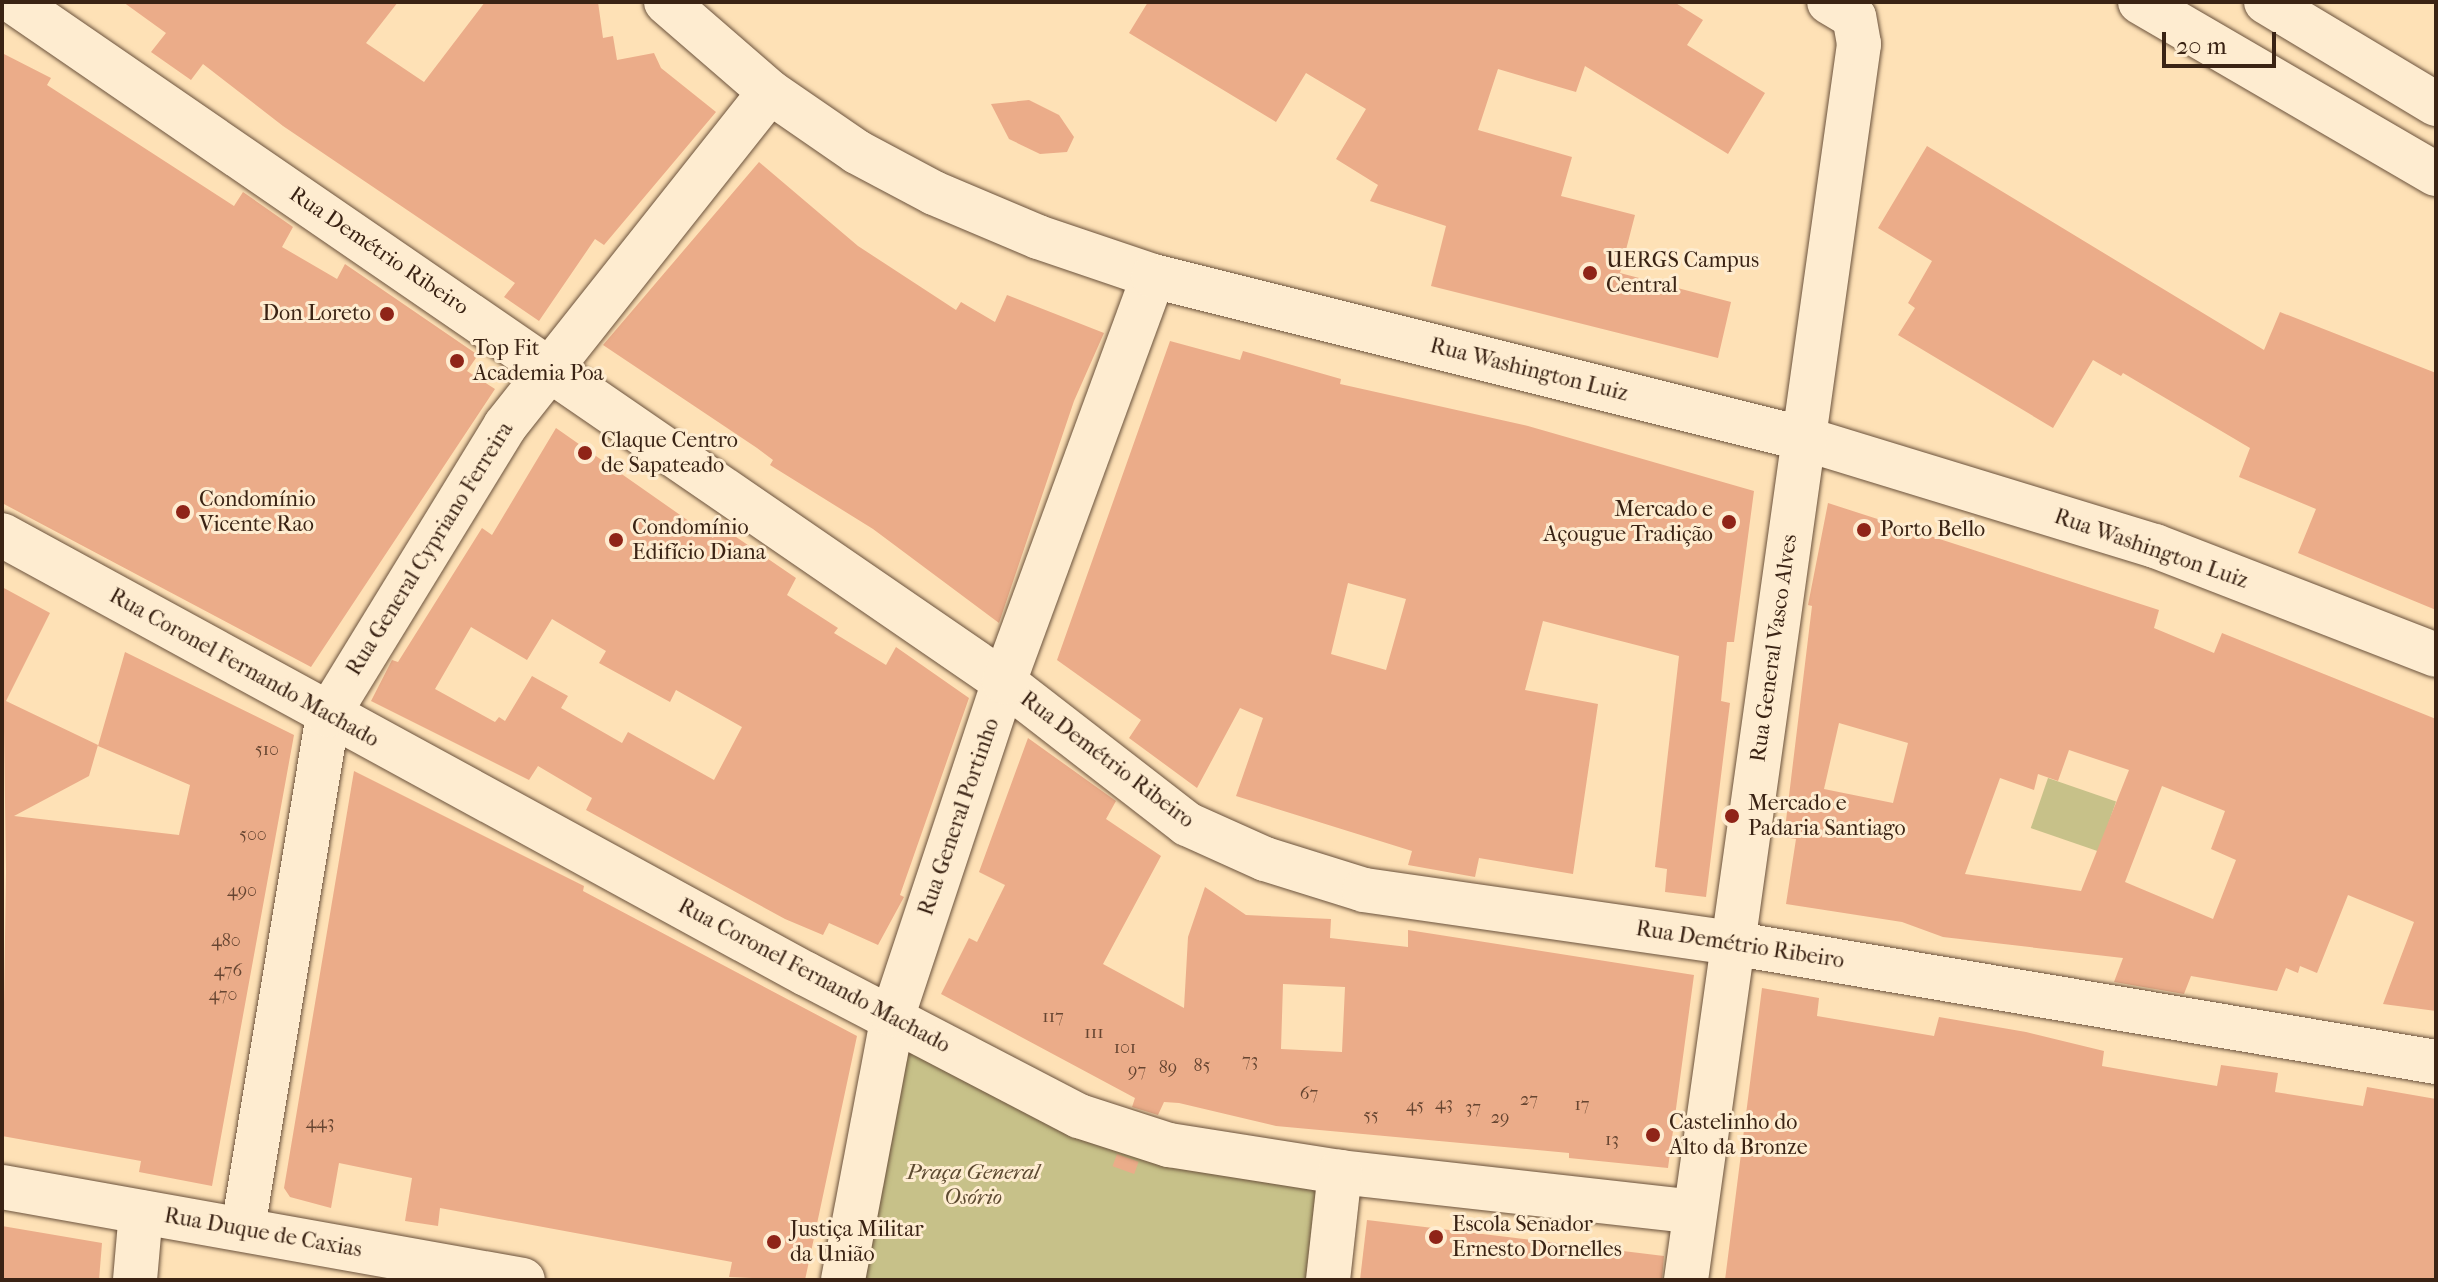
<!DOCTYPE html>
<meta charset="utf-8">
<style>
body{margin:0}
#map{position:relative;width:2438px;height:1282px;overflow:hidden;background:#fee1b6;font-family:"IM FELL French Canon",serif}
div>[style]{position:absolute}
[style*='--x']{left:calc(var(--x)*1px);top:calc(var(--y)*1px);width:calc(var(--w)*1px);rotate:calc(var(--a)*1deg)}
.green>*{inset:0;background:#c7c189;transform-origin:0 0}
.building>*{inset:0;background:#ebac89;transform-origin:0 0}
.roads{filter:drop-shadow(0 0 2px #6b523c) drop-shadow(0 0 2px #6b523c)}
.minor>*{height:44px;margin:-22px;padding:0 22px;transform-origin:22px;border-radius:22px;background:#feecd0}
.tertiary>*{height:44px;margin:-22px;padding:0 22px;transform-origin:22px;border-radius:22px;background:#feecd0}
.secondary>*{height:44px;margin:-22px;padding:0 22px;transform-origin:22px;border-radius:22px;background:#feecd0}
.dots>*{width:22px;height:22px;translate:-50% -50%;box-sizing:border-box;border:4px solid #feecd0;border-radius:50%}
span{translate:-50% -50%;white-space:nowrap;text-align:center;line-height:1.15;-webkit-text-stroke:6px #feecd0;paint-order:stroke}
.number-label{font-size:18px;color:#664531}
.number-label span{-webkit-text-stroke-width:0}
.street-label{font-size:22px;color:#3a2314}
.poi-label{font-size:22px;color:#3a2314}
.left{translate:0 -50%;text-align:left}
.right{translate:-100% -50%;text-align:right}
.park-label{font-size:22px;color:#5d4a31;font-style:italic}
.frame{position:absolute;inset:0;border:4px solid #3a2314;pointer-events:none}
.scale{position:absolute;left:2162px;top:32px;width:114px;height:36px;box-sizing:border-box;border:4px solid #3a2314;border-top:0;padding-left:10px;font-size:24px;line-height:28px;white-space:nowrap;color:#3a2314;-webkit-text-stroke:6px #feecd0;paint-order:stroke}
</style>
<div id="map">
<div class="green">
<div style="left:2048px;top:778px;width:72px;height:53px;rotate:19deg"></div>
<div style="clip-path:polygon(902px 1039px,1325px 1182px,1316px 1280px,855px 1280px)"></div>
</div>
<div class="building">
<div style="clip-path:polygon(123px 2px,398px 2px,366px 43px,424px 82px,485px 2px,598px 2px,603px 38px,613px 36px,617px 60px,654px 53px,661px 68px,716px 112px,604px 245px,595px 239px,539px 321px,504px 297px,515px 283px,283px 126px,203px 64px,191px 80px,151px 52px,166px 33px)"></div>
<div style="clip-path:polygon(1148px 2px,1674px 2px,1703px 20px,1687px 45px,1765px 93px,1728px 154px,1585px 66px,1576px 92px,1498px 69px,1478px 130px,1572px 157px,1561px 196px,1635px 215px,1620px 273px,1731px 302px,1718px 358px,1431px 286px,1446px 226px,1370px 201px,1378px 185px,1336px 159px,1366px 109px,1306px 73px,1276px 122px,1129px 33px)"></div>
<div style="clip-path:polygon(2px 53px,51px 78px,47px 85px,234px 206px,243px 192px,293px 227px,282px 247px,337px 279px,345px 264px,478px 355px,467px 371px,495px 389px,311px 667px,2px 503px)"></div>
<div style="clip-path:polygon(1029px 100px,1059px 115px,1074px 137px,1067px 152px,1040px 154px,1009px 139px,991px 104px)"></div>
<div style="clip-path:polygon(1927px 146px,2264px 350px,2280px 312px,2436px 373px,2436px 610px,2298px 553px,2316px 509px,2239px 477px,2250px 448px,2123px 373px,2121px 376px,2093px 360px,2053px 428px,1898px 335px,1915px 308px,1908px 303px,1932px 261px,1878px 228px)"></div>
<div style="clip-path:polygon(759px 162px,858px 246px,956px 310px,961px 302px,995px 322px,1007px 295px,1104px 333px,1074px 401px,999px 623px,873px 529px,770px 465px,773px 460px,757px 448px,603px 345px)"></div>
<div style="clip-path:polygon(evenodd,1170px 341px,1240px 360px,1243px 351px,1341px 379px,1340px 384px,1528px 426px,1754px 491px,1734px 642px,1727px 642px,1721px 701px,1730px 703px,1706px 897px,1665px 892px,1667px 869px,1655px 867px,1679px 656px,1543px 621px,1525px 690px,1598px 704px,1573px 874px,1479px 858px,1475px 877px,1408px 865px,1412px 851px,1236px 796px,1263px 718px,1240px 708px,1197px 788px,1129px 738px,1141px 720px,1057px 660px,1170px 341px,1348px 583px,1406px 599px,1386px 670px,1331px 654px,1348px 583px)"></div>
<div style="clip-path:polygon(evenodd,556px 428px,713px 538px,720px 526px,796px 578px,787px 595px,838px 628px,834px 633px,886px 665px,896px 647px,969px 698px,900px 895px,904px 897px,878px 945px,829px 923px,823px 935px,785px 919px,586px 810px,592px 798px,538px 766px,529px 780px,371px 701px,392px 660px,398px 662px,482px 528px,492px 535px,556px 428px,552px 619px,606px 651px,599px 663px,670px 702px,676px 690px,742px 727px,714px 780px,628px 732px,622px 743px,561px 708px,568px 696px,532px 676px,505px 721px,499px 717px,495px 722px,435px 689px,471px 627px,527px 660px,552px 619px)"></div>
<div style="clip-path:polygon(evenodd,1828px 503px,2159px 610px,2154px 628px,2214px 653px,2222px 633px,2436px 719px,2436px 1011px,2383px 1004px,2414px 922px,2348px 895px,2317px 973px,2300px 966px,2298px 973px,2286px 968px,2277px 991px,2191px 976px,2184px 994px,2114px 982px,2123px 958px,1943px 937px,1902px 922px,1786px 904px,1796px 839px,1784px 837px,1812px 606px,1808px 605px,1828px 503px,1839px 723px,1908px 743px,1893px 803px,1824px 789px,1839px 723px,1828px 503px,2069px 750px,2129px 770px,2081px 891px,1965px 874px,2000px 778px,2034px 790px,2038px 774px,2058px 781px,2069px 750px,1828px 503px,2162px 786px,2225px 811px,2211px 849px,2236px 860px,2213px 919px,2125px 882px,2162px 786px)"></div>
<div style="clip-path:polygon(2px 587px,50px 613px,6px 701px,98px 745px,89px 776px,14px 816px,179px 835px,190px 785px,98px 746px,125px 652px,294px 735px,212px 1186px,139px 1172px,141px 1161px,2px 1136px,6px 872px)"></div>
<div style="clip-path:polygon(evenodd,1028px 738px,1116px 801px,1106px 819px,1161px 856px,1103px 964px,1184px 1008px,1188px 937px,1205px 887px,1246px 915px,1331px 919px,1330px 938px,1408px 947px,1408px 930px,1694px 975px,1668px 1168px,1569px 1158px,1569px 1153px,1276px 1126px,1179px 1103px,1164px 1102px,1158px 1115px,1132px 1107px,1135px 1098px,941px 994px,969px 938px,977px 942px,1005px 885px,979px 872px,1028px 738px,1283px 984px,1345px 987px,1342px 1052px,1281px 1049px,1283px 984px)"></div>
<div style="clip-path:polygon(354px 771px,584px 886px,583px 891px,857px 1036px,805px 1280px,729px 1277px,732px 1262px,440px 1208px,438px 1226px,405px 1221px,412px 1178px,339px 1163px,331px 1208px,290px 1197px,284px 1188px)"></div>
<div style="clip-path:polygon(1762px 988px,1819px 998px,1817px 1016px,1934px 1036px,1939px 1017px,2026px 1032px,2104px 1051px,2102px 1066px,2175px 1079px,2217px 1086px,2221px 1065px,2278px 1073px,2275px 1092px,2363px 1106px,2367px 1087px,2436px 1099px,2436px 1280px,1725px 1280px)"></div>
<div style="left:1117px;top:1154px;width:23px;height:13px;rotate:20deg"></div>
<div style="clip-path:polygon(1367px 1220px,1664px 1256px,1662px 1280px,1360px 1280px)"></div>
<div style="clip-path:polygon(2px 1226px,102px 1243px,99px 1280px,2px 1280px)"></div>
</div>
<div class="roads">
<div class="minor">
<div style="--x:14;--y:2;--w:1201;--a:34.48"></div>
<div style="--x:1004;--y:682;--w:232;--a:37.8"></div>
<div style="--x:1187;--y:824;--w:85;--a:24.2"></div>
<div style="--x:1265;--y:859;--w:104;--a:17.4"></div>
<div style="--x:1364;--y:890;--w:371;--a:8.2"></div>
<div style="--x:1731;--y:943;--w:715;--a:9.58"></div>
<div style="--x:1805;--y:439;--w:366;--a:17"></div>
<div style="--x:2155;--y:546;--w:301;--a:21.2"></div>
<div style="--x:2;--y:535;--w:916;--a:28.64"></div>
<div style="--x:806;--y:974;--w:308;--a:27.5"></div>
<div style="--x:1079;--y:1116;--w:95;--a:17.9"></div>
<div style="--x:1169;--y:1145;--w:173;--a:9"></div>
<div style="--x:1340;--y:1172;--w:357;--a:6.4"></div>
<div style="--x:243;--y:1228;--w:520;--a:-80.59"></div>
<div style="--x:328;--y:715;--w:339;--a:-58.5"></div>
<div style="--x:505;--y:426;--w:426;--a:-51.6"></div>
<div style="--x:135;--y:1280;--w:68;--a:-85"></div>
<div style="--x:843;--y:1280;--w:270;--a:-79.3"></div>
<div style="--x:893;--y:1015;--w:351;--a:-71.6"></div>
<div style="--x:1004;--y:682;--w:432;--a:-69.8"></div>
<div style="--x:1328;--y:1280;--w:109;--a:-83.7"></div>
</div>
<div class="tertiary">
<div style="--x:666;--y:2;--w:138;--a:40.9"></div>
<div style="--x:770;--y:92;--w:106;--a:34.6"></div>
<div style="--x:857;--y:152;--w:87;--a:28"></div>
<div style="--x:934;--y:193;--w:113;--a:22.9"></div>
<div style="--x:1038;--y:237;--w:121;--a:18.7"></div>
<div style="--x:1153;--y:276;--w:672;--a:14.04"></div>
<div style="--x:2;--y:1187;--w:529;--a:10.12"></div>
<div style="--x:1686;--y:1280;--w:1248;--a:-82.03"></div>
<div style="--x:1859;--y:44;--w:27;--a:-100"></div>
<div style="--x:1854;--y:17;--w:29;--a:-149"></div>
</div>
<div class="secondary">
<div style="--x:2140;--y:2;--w:342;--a:30.2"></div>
<div style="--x:2266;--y:2;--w:198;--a:31"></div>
</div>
</div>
<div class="dots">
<div style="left:1590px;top:273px;background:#8f2418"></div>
<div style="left:387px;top:314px;background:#8f2418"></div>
<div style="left:457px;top:361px;background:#8f2418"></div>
<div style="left:585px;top:453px;background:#8f2418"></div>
<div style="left:183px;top:512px;background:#8f2418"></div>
<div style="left:1729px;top:522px;background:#8f2418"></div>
<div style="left:1864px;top:530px;background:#8f2418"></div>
<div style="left:616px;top:540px;background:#8f2418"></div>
<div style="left:1732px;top:816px;background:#8f2418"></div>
<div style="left:1653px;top:1135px;background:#8f2418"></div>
<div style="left:1436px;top:1237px;background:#8f2418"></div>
<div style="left:774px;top:1242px;background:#8f2418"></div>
</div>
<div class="number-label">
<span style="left:267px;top:750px">510</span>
<span style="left:253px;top:835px">500</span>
<span style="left:242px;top:891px">490</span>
<span style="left:226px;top:941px">480</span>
<span style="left:228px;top:971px">476</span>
<span style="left:223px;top:995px">470</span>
<span style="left:1053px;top:1017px">117</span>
<span style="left:1094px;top:1033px">111</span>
<span style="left:1125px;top:1048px">101</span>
<span style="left:1250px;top:1061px">73</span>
<span style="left:1202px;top:1066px">85</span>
<span style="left:1168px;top:1068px">89</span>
<span style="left:1137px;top:1071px">97</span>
<span style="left:1309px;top:1094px">67</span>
<span style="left:1529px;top:1100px">27</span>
<span style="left:1444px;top:1104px">43</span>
<span style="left:1582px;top:1105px">17</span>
<span style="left:1415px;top:1106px">45</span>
<span style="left:1473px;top:1108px">37</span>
<span style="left:1371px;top:1116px">55</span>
<span style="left:1500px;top:1118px">29</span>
<span style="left:320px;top:1123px">443</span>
<span style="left:1612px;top:1140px">13</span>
</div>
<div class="street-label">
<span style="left:379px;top:251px;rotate:34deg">Rua Demétrio Ribeiro</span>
<span style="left:1529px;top:370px;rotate:14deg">Rua Washington Luiz</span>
<span style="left:430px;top:549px;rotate:-58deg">Rua General Cypriano Ferreira</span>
<span style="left:2151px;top:549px;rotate:19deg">Rua Washington Luiz</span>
<span style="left:1774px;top:648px;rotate:-82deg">Rua General Vasco Alves</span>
<span style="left:244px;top:668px;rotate:29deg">Rua Coronel Fernando Machado</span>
<span style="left:1107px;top:760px;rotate:37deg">Rua Demétrio Ribeiro</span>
<span style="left:959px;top:817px;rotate:-71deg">Rua General Portinho</span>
<span style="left:1740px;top:945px;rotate:9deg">Rua Demétrio Ribeiro</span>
<span style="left:814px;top:976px;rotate:28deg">Rua Coronel Fernando Machado</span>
<span style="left:263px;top:1233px;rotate:10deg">Rua Duque de Caxias</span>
</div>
<div class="poi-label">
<span class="left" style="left:1606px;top:273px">UERGS Campus<br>Central</span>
<span class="right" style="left:371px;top:314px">Don Loreto</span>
<span class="left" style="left:473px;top:361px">Top Fit<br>Academia Poa</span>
<span class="left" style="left:601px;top:453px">Claque Centro<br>de Sapateado</span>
<span class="left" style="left:199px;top:512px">Condomínio<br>Vicente Rao</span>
<span class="right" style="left:1713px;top:522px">Mercado e<br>Açougue Tradição</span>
<span class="left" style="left:632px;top:540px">Condomínio<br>Edifício Diana</span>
<span class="left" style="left:1880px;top:530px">Porto Bello</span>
<span class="left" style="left:1748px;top:816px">Mercado e<br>Padaria Santiago</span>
<span class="left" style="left:1669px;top:1135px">Castelinho do<br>Alto da Bronze</span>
<span class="left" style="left:1452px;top:1237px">Escola Senador<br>Ernesto Dornelles</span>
<span class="left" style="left:790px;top:1242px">Justiça Militar<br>da União</span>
</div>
<div class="park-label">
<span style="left:973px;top:1185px">Praça General<br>Osório</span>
</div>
<div class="frame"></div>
<div class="scale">20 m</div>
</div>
